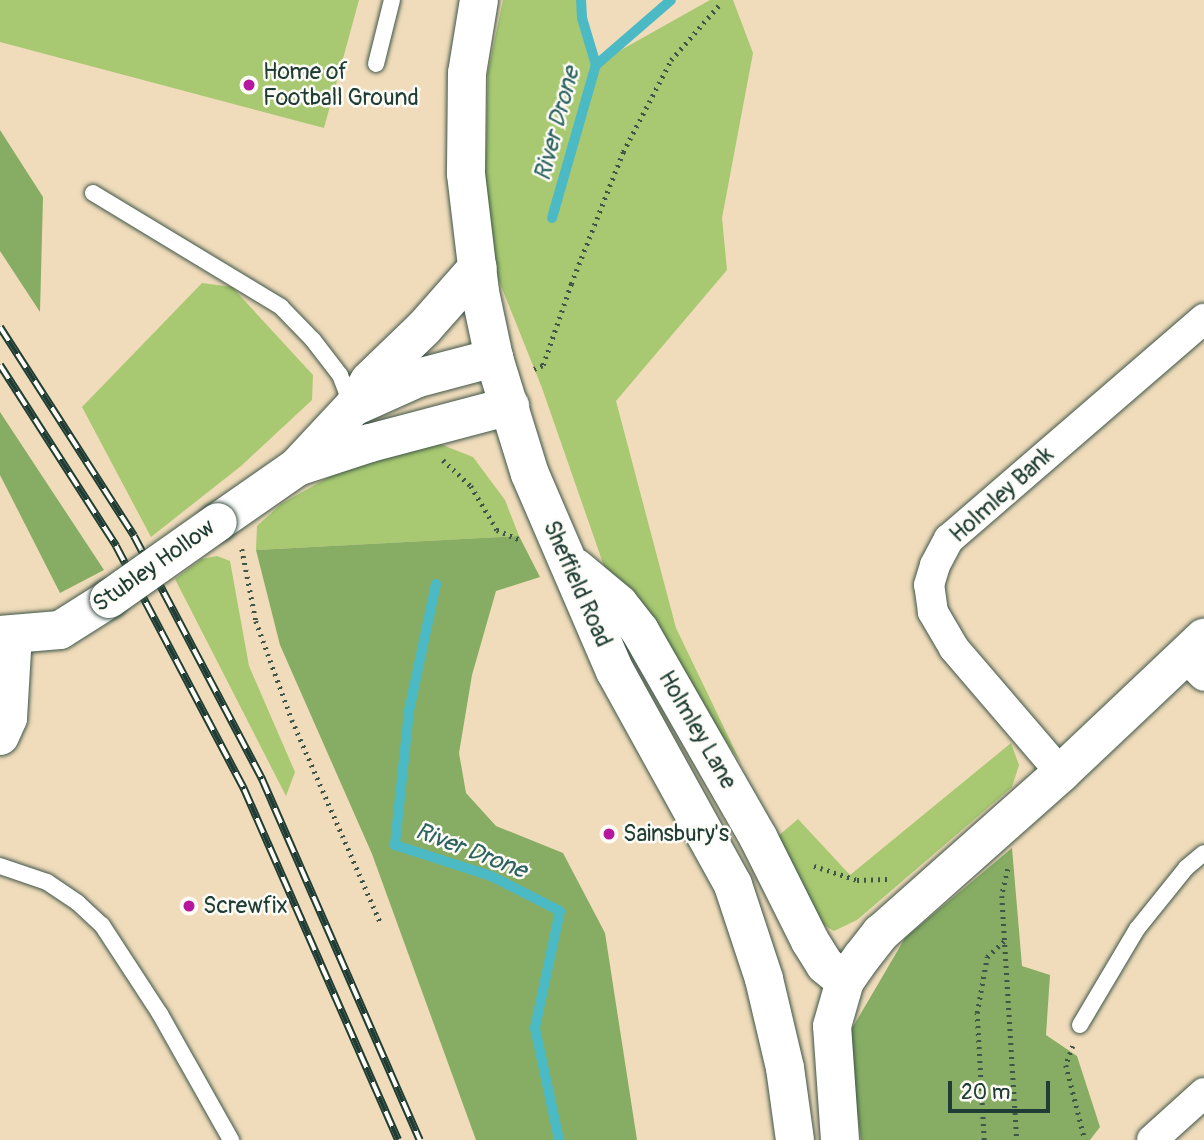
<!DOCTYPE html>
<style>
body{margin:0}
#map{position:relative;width:1204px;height:1140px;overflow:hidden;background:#f0dcbb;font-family:Pangolin,sans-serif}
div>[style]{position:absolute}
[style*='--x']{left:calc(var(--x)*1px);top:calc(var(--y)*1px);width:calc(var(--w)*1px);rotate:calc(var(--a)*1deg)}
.green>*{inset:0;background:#a8c971}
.forest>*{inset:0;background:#86ad63}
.stream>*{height:10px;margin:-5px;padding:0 5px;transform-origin:5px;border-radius:5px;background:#4cbac5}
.path>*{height:4.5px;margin-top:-2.25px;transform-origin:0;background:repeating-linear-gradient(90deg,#3e5548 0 2px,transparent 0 7px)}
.roads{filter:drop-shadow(0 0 2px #3e5548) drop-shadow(0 0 2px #3e5548)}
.lane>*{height:16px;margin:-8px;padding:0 8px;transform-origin:8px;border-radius:8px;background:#fff}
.street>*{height:30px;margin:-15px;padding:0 15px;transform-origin:15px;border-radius:15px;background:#fff}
.secondary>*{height:38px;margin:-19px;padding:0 19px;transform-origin:19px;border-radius:19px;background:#fff}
.rail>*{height:8px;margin-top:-4px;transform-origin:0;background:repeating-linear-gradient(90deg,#fdfcf7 0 16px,#1f3d34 0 32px);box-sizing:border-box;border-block:2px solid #1f3d34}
.bridges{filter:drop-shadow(0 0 2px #3e5548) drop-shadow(0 0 2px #3e5548)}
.secondary-bridge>*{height:38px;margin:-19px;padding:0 19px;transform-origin:19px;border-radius:19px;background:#fff}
.dots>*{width:19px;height:19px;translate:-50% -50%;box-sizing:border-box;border:4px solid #fdfcf7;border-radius:50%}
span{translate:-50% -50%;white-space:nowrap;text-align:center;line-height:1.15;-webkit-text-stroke:5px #fdfcf7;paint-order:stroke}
.poi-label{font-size:23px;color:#1f3d34}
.left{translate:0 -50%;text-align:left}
.street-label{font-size:23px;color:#1f3d34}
.water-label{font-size:24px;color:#2c6260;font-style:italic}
.scale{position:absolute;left:948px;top:1081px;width:102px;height:32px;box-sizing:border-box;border:4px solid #1f3d34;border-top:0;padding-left:9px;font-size:21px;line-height:24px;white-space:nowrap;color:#1f3d34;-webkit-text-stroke:5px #fdfcf7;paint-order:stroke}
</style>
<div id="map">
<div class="green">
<div style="clip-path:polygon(0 0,359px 0,324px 128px,0 42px)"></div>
<div style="clip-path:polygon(503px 0,582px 0,582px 18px,596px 64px,710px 0,733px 0,753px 53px,722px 218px,727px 270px,616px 401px,676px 628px,741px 763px,605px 569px,542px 388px,495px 271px,485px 197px,488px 71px)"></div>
<div style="clip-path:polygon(202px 283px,232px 287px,313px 375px,312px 400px,241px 466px,151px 537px,82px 407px)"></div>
<div style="clip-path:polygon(440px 444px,473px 457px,505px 500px,519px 536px,256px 550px,257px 526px,281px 504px,354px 463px)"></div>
<div style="clip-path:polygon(217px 556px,230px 561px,249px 666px,295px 772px,286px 796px,175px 579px,202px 559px)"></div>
<div style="clip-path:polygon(1011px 743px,1019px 765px,1012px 787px,857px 920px,834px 931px,819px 922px,777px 837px,798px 819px,850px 875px)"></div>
</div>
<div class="forest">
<div style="clip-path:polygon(0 130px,43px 197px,40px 312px,0 251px)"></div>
<div style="clip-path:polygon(0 412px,104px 570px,60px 593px,0 475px)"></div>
<div style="clip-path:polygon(519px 536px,540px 577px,496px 591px,472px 675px,459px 753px,466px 793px,496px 826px,563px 853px,605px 933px,637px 1140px,476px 1140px,372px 854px,280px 645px,256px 550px)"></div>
<div style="clip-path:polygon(1012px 848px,1022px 966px,1050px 975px,1046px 1035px,1077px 1056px,1100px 1127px,1090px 1140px,861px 1140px,847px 1037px,905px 938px)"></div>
</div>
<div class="stream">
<div style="--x:596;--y:65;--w:99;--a:-40.9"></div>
<div style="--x:552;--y:218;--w:159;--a:-74"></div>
<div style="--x:596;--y:65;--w:49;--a:-106.6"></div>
<div style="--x:582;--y:18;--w:18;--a:-93"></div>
<div style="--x:436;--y:584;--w:130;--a:102"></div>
<div style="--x:409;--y:711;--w:135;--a:96"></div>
<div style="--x:395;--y:845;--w:101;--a:17.9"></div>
<div style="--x:491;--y:876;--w:77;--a:26.9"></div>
<div style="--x:560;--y:911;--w:120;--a:102.1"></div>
<div style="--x:535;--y:1028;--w:115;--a:77.9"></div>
</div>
<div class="path">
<div style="--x:534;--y:369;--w:10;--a:-24"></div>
<div style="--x:543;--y:365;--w:86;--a:-70.9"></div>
<div style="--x:571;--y:284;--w:142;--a:-68.5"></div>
<div style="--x:623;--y:152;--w:104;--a:-62.4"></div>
<div style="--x:671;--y:60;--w:74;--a:-48.8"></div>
<div style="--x:443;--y:460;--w:38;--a:43"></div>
<div style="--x:471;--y:486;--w:51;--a:59.4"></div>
<div style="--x:497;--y:530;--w:25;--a:23"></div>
<div style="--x:242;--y:549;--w:73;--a:79"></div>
<div style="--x:256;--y:621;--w:105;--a:70"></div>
<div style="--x:292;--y:720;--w:223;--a:66.4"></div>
<div style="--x:814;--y:866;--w:45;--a:18"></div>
<div style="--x:857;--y:880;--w:30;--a:-2"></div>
<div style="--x:1008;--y:869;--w:28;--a:103"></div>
<div style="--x:1002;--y:896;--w:244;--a:86.5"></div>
<div style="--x:1073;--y:1046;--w:20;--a:110"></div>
<div style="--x:1066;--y:1065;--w:77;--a:75.8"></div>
<div style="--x:984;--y:1140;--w:127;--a:-93.2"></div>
<div style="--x:977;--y:1013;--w:57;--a:-79.9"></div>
<div style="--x:987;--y:957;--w:23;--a:-43"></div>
</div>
<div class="roads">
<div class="lane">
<div style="--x:376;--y:64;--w:66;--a:-76"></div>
<div style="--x:93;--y:193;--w:220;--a:31.2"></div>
<div style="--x:281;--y:307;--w:46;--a:45.9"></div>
<div style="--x:313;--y:340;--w:44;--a:52.4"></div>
<div style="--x:340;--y:375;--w:30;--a:69"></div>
<div style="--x:0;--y:866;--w:50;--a:18.8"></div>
<div style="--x:47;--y:882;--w:37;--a:34"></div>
<div style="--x:78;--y:903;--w:33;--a:43"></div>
<div style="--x:102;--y:925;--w:106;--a:56.9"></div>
<div style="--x:160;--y:1014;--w:145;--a:60.6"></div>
<div style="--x:1080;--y:1025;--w:112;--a:-59.3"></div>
<div style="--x:1137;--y:929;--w:78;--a:-51.2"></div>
<div style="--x:1186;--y:868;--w:23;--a:-40"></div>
</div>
<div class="street">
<div style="--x:1184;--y:656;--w:28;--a:45"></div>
<div style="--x:1061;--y:773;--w:165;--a:-130.6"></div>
<div style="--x:954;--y:648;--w:42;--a:-120.3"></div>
<div style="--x:933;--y:612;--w:27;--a:-98"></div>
<div style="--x:929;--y:585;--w:21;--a:-73"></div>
<div style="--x:935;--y:565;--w:30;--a:-62"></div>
<div style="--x:949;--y:539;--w:337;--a:-40.8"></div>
<div style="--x:1152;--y:1140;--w:70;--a:-42.1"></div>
</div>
<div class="secondary">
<div style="--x:479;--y:0;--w:74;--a:99.3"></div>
<div style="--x:467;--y:73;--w:101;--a:90.6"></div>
<div style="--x:466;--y:174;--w:119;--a:83.2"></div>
<div style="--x:480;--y:292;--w:67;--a:78"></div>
<div style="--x:494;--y:358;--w:121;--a:72.8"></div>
<div style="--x:530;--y:474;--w:215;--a:66.7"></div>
<div style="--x:615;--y:671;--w:244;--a:61.1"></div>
<div style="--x:733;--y:885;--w:99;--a:71.7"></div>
<div style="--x:764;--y:979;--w:91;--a:76.7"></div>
<div style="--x:785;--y:1068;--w:73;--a:82.1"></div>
<div style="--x:358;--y:405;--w:66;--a:-24.2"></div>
<div style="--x:418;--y:378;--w:79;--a:-14.7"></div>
<div style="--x:300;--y:466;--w:74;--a:-18.2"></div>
<div style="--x:370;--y:443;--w:145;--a:-14.8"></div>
<div style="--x:218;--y:522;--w:96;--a:-34.8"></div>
<div style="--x:297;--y:467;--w:82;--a:-47"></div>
<div style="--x:353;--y:407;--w:31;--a:-58"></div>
<div style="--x:369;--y:381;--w:76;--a:-43.9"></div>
<div style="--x:424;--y:328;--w:81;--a:-48.5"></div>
<div style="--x:576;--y:568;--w:56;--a:39.9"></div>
<div style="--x:619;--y:604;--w:34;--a:52"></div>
<div style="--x:640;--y:631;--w:237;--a:60.2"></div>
<div style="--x:758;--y:837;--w:116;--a:63.4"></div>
<div style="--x:810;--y:941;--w:28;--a:58"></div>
<div style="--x:825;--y:965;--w:26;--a:39"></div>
<div style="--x:0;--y:635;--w:60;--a:-4.8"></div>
<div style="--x:60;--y:630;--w:58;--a:-32.3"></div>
<div style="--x:0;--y:736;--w:20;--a:-66"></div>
<div style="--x:8;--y:718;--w:83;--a:-86.6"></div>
<div style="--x:840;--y:1140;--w:114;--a:-94"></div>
<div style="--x:832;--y:1026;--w:47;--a:-73.9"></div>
<div style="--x:845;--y:981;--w:29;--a:-55"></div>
<div style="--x:862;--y:957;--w:31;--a:-52"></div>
<div style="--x:881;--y:933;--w:241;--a:-41.6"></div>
<div style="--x:1061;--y:773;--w:197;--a:-43.4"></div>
</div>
</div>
<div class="rail">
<div style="--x:0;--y:327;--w:248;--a:57.3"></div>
<div style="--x:134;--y:536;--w:275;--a:62.2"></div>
<div style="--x:262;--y:779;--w:394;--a:66.4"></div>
<div style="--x:0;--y:365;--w:215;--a:57.3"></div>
<div style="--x:116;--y:546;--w:275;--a:62.2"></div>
<div style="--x:244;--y:789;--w:383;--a:66.3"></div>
</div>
<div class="bridges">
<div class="secondary-bridge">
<div style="--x:109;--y:599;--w:133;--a:-35.2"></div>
</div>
</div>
<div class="dots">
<div style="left:249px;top:85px;background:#b5179e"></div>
<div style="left:609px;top:834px;background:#b5179e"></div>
<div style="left:189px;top:906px;background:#b5179e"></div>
</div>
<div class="poi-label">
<span class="left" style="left:263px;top:85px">Home of<br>Football Ground</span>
<span class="left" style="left:623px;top:834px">Sainsbury's</span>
<span class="left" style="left:203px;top:906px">Screwfix</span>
</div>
<div class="street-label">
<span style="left:1002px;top:495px;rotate:-42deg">Holmley Bank</span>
<span style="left:154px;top:566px;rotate:-35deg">Stubley Hollow</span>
<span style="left:577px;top:584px;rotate:66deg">Sheffield Road</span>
<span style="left:697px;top:730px;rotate:60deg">Holmley Lane</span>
</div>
<div class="water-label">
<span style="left:557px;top:124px;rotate:-75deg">River Drone</span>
<span style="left:471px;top:851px;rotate:21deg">River Drone</span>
</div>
<div class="scale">20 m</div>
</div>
